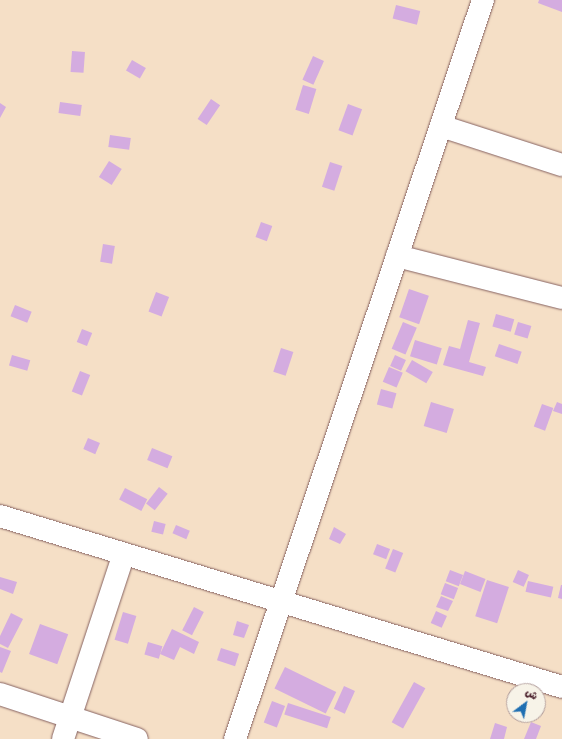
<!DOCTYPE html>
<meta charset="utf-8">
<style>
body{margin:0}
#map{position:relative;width:562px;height:739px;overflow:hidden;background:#f5dfc6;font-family:"Playpen Sans","Playpen Sans Arabic",sans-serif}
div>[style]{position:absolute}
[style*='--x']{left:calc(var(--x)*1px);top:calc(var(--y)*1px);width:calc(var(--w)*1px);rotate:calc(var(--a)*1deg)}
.building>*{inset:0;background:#d4ace0;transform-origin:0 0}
.roads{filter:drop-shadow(0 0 1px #866261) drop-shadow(0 0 1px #866261)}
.street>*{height:22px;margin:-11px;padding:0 11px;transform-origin:11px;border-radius:11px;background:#fff}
span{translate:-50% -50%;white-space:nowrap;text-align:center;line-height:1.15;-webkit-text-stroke:4px #f7f3e8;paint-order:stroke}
.north{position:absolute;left:506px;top:683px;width:40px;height:40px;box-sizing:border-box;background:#f7f3e8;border:1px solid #b29e9c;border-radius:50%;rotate:32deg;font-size:11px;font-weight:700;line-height:16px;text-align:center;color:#4a1f2b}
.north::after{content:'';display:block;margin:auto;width:14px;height:18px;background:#1f6fb2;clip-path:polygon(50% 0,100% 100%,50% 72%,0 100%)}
</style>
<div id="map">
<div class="building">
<div style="clip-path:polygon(539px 0,562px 0,562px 12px,538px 3px)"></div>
<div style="left:396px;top:5px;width:25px;height:14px;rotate:14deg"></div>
<div style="left:72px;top:51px;width:13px;height:21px;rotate:4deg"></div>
<div style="left:313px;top:56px;width:12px;height:26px;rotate:24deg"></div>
<div style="left:132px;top:60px;width:16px;height:12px;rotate:30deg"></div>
<div style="left:303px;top:85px;width:14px;height:26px;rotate:17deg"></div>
<div style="left:211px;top:99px;width:11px;height:24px;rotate:34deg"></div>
<div style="left:60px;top:102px;width:22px;height:11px;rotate:8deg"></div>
<div style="clip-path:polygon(0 103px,6px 107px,0 118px)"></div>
<div style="left:348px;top:104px;width:15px;height:28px;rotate:20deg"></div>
<div style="left:110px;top:135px;width:21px;height:12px;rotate:8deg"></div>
<div style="left:109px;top:161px;width:15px;height:19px;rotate:32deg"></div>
<div style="left:330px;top:162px;width:13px;height:26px;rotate:18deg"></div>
<div style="left:261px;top:222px;width:12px;height:16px;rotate:20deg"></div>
<div style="left:103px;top:244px;width:12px;height:18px;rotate:9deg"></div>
<div style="left:409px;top:289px;width:21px;height:30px;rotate:19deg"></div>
<div style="left:156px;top:292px;width:14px;height:21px;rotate:21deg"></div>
<div style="left:15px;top:305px;width:18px;height:12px;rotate:22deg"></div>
<div style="left:496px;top:314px;width:19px;height:13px;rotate:16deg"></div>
<div style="clip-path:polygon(468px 320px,480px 323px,469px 362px,486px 367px,483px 376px,443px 365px,449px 346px,460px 349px)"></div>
<div style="left:403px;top:322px;width:15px;height:29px;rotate:23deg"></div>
<div style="left:518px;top:322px;width:14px;height:13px;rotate:17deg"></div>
<div style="left:82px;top:329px;width:11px;height:14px;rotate:22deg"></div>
<div style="left:415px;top:340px;width:28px;height:17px;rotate:17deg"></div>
<div style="left:499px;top:344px;width:24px;height:13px;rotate:19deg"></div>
<div style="left:281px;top:348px;width:13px;height:25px;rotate:18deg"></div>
<div style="left:12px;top:355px;width:19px;height:11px;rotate:16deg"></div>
<div style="left:395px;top:355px;width:12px;height:12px;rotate:24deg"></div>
<div style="left:412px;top:360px;width:24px;height:13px;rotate:30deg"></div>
<div style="left:389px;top:367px;width:15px;height:16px;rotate:23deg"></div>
<div style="left:80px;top:371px;width:11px;height:22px;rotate:22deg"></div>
<div style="left:381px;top:389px;width:16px;height:16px;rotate:15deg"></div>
<div style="left:431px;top:402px;width:24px;height:25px;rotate:17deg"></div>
<div style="clip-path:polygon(557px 402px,562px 404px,562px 414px,553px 411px)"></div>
<div style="left:542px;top:404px;width:12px;height:24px;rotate:20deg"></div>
<div style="left:88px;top:438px;width:13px;height:12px;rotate:23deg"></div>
<div style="left:152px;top:448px;width:22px;height:13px;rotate:22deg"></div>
<div style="left:159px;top:487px;width:11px;height:21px;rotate:38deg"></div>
<div style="left:125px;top:488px;width:25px;height:13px;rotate:27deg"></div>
<div style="left:154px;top:521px;width:12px;height:11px;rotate:14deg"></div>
<div style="left:176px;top:525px;width:15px;height:9px;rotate:23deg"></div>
<div style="clip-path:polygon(334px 527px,346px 534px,340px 544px,329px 539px)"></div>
<div style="left:377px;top:544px;width:14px;height:11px;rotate:21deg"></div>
<div style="left:393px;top:549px;width:11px;height:21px;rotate:22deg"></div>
<div style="left:450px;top:570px;width:14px;height:12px;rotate:21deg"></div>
<div style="left:518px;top:570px;width:12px;height:13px;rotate:24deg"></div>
<div style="left:465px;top:571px;width:22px;height:14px;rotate:21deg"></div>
<div style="clip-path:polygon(0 577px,17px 582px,13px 594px,0 589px)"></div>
<div style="left:487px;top:580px;width:23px;height:38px;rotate:18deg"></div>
<div style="left:528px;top:581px;width:26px;height:11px;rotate:13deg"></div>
<div style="left:445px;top:583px;width:14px;height:12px;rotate:21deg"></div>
<div style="clip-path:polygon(561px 585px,562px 585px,562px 599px,558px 598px)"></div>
<div style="clip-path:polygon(441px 596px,453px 601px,448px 611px,436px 607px)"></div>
<div style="left:194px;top:607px;width:11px;height:26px;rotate:27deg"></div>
<div style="left:436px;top:611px;width:12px;height:13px;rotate:24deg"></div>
<div style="left:123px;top:612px;width:14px;height:29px;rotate:17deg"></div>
<div style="clip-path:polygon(11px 613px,23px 619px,8px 648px,0 644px,0 636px)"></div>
<div style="clip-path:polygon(237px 621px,249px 625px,244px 638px,233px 635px)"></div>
<div style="left:40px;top:624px;width:30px;height:32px;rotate:20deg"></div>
<div style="clip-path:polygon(172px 629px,199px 642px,194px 654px,180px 647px,174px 660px,160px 654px)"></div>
<div style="left:148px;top:642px;width:15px;height:13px;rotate:16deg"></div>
<div style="clip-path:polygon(0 647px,11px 651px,2px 673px,0 672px)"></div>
<div style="left:221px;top:648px;width:19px;height:13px;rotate:18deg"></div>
<div style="left:285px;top:667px;width:57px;height:24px;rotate:26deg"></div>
<div style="left:414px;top:682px;width:13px;height:46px;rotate:29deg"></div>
<div style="left:344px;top:686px;width:12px;height:25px;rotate:24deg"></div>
<div style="left:272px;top:701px;width:14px;height:23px;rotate:21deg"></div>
<div style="left:288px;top:703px;width:45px;height:12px;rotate:18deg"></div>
<div style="clip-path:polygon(531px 722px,541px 726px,536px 739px,524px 739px)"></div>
<div style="clip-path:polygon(495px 723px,507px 727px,504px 739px,490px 739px)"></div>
</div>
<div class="roads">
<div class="street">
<div style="--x:441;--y:126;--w:127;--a:17.9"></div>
<div style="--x:397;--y:256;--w:170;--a:14.3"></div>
<div style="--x:0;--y:516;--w:587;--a:16.92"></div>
<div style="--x:0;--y:694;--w:144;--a:18.2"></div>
<div style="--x:63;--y:739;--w:195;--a:-71.8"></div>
<div style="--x:235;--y:739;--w:780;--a:-71.45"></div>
</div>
</div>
<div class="north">ش</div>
</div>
